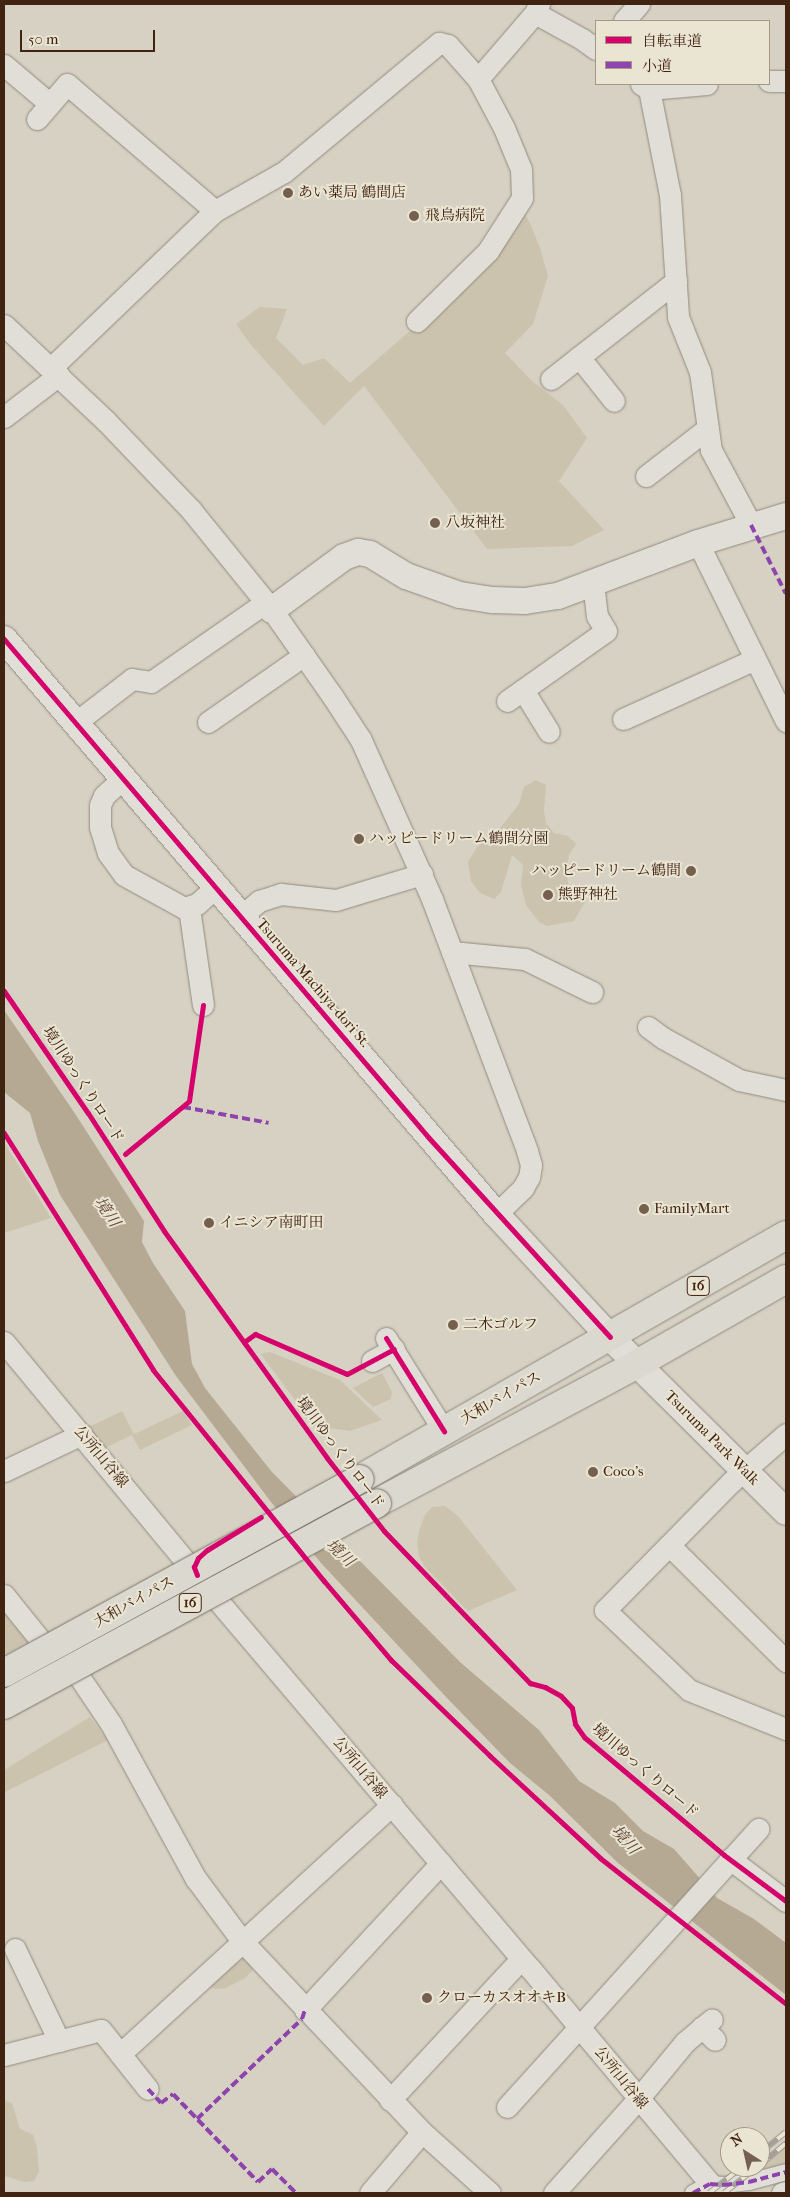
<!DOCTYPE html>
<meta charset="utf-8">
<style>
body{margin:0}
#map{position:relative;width:790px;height:2197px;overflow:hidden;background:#d6d1c2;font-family:"IM FELL French Canon","Noto Serif JP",serif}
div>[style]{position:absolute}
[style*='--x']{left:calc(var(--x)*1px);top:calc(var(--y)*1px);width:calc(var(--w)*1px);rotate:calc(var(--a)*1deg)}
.green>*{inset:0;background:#ccc3ae}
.water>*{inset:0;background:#b6a994}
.roads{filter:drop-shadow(0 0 1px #918b80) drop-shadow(0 0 1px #918b80)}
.pedestrian>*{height:16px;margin:-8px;padding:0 8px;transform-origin:8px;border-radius:8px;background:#e0ded6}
.minor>*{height:21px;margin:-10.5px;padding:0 10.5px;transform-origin:10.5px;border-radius:10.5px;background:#e0ded6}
.tertiary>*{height:26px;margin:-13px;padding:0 13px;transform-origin:13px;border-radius:13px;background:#e0ded6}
.trunk>*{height:28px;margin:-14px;padding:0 14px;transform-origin:14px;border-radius:14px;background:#dbd8cf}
.rail>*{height:5.5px;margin-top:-2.75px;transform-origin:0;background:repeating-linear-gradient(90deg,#eae4d2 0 11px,#a49f98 0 22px);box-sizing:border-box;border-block:1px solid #a49f98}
.bridges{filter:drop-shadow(0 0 1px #7b7469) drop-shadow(0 0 1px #7b7469)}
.trunk-bridge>*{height:28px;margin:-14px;padding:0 14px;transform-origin:14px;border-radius:14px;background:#dbd8cf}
.quiet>*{height:4px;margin-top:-2px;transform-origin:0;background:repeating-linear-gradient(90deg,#8e44ad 0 8px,transparent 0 12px)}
.cycleway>*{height:5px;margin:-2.5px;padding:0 2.5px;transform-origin:2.5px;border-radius:2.5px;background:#d6006c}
.dots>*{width:14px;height:14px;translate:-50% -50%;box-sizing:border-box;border:2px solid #eae4d2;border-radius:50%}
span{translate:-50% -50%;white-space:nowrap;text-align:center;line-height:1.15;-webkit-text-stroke:4px #eae4d2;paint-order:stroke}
.shield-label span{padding:1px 4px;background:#eae4d2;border:1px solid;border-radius:4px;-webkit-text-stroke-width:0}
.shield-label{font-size:14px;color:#412311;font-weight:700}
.poi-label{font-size:15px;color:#412311}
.left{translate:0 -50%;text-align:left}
.right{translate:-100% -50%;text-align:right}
.street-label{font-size:15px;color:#412311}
.water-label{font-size:16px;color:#604633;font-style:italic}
.frame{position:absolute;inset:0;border:5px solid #412311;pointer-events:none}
.legend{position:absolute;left:595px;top:20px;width:175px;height:65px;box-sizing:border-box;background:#eae4d2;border:1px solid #a69785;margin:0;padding:6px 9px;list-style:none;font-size:15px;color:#412311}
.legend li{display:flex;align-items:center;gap:10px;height:25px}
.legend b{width:25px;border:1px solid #a69785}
.north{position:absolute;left:720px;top:2127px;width:50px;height:50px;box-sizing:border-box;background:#eae4d2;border:1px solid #a69785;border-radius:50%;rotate:325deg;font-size:14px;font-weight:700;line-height:20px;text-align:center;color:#412311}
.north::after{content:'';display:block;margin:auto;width:18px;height:22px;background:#75604f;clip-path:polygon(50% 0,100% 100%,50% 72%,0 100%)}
.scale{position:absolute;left:20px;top:30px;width:135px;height:22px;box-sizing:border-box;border:2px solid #412311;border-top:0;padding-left:6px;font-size:15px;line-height:18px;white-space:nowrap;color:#412311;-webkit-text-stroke:4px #eae4d2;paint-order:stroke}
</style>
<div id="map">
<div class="green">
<div style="clip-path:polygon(520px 207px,530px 223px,540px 248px,548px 276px,533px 324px,505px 353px,532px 381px,563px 405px,587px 438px,559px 481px,604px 530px,572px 546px,487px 549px,364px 386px,324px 426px,251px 345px,236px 324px,260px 307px,287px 309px,276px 338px,303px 365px,324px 358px,350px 383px,474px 275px,499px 213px)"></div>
<div style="clip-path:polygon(536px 780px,546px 785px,544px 811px,546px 823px,554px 833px,568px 836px,576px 844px,569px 855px,566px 871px,569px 887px,586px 900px,574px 921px,547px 926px,539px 922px,526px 905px,521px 885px,523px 865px,512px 855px,501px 892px,494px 899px,480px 893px,471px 881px,468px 862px,477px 847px,498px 831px,519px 804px,524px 787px)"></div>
<div style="clip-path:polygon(4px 1142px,51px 1218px,4px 1233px)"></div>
<div style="clip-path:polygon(270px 1352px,340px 1380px,382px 1420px,350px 1431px,314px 1426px,261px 1354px)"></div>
<div style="clip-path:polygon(382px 1373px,392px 1392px,391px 1399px,373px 1407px,353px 1388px)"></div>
<div style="clip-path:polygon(122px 1411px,134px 1434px,183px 1411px,192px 1425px,140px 1450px,132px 1435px,105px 1448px,89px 1427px)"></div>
<div style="clip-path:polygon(445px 1506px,458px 1516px,517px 1590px,468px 1611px,424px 1566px,419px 1556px,417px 1542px,420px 1528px,425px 1515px,432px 1507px)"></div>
<div style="clip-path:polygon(4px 1609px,30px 1641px,4px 1655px)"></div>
<div style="clip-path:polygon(90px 1717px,108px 1740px,5px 1792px,4px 1770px)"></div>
<div style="clip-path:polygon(242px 1950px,254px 1964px,253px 1970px,245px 1978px,226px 1988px,215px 1989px,205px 1985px)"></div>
<div style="clip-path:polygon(4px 2100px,12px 2103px,20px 2129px,33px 2135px,37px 2147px,39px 2172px,34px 2181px,25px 2182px,4px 2176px)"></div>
<div style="clip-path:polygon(786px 2143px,786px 2165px,753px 2174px,745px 2167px,760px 2167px,760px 2158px)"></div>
</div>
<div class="water">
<div style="clip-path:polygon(4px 1010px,74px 1112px,144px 1221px,142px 1242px,153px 1263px,185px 1311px,192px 1364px,205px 1388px,272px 1472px,460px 1662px,539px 1730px,579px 1781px,615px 1803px,643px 1831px,674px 1849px,717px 1898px,754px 1919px,786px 1943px,786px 1995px,618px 1863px,549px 1795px,510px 1763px,447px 1698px,321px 1563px,271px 1502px,176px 1376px,60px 1195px,38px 1141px,30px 1113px,4px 1092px)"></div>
</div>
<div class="roads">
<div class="pedestrian">
<div style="--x:693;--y:2193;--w:19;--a:-28"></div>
<div style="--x:710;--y:2184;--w:14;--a:4"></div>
<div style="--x:724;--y:2185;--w:25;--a:-7"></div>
<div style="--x:749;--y:2182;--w:38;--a:-15"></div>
</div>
<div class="minor">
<div style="--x:535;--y:13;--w:54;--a:29"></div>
<div style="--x:582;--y:39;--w:17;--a:36"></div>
<div style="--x:624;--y:21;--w:23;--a:-49"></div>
<div style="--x:4;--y:65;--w:60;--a:40.3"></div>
<div style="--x:478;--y:79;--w:87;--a:-49.2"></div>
<div style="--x:535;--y:13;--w:10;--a:-66"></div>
<div style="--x:769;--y:81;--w:17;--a:0"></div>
<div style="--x:641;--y:84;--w:9;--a:32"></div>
<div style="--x:649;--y:89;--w:108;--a:78.8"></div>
<div style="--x:670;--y:195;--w:122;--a:86.2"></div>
<div style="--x:678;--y:317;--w:59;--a:68.2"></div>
<div style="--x:700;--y:372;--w:79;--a:82"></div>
<div style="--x:711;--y:450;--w:85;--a:61.9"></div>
<div style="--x:649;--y:89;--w:58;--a:-4.9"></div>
<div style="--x:37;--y:119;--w:46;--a:-49.4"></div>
<div style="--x:67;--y:84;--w:195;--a:40.6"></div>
<div style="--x:4;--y:325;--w:140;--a:43.3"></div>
<div style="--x:106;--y:421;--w:123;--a:46.3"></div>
<div style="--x:191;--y:510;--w:129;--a:51"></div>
<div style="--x:272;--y:610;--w:106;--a:55"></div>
<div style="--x:333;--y:697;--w:51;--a:56.9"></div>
<div style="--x:361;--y:740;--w:174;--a:65.9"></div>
<div style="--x:432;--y:899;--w:269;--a:69.3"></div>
<div style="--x:527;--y:1151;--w:15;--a:74"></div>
<div style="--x:531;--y:1165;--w:12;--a:99"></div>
<div style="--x:529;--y:1177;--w:13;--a:119"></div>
<div style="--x:523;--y:1188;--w:37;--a:136"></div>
<div style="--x:579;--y:357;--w:56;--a:51.5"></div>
<div style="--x:51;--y:368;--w:227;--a:-43.8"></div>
<div style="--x:215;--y:211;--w:79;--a:-29.5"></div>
<div style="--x:284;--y:172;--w:202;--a:-39.8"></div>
<div style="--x:439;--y:43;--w:9;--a:13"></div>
<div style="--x:448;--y:45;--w:45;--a:48.6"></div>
<div style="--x:478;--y:79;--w:55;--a:62"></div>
<div style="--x:504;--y:128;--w:44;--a:67.5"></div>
<div style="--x:521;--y:169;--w:29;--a:88"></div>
<div style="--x:522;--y:198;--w:63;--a:122.7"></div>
<div style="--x:488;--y:251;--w:100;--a:135.4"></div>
<div style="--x:551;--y:379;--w:159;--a:-38.1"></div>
<div style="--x:4;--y:417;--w:69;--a:-37.4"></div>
<div style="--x:646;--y:476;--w:78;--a:-37.7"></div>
<div style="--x:698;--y:543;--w:199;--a:63.7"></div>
<div style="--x:523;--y:690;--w:49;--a:58.2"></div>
<div style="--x:507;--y:701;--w:121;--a:-35.3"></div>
<div style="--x:606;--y:631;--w:17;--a:-121"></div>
<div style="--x:597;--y:616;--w:32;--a:-97"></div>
<div style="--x:623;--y:719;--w:145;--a:-24.4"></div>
<div style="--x:208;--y:722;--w:117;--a:-34.9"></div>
<div style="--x:75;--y:723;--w:72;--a:-37.7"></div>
<div style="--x:132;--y:679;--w:19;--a:9"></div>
<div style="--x:151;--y:682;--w:140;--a:-34.8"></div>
<div style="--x:122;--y:779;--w:25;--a:137"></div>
<div style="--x:104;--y:796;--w:10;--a:114"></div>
<div style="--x:100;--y:805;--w:22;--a:90"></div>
<div style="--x:100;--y:827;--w:27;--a:73"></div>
<div style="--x:108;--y:853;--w:27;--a:54"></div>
<div style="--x:124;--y:875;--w:68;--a:28.8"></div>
<div style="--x:184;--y:908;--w:14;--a:-17"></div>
<div style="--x:197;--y:904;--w:24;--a:-42"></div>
<div style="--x:189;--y:908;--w:98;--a:81.8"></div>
<div style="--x:240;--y:917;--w:25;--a:-40"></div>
<div style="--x:259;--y:901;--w:23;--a:-18"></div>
<div style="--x:281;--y:894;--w:55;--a:6.2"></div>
<div style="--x:336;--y:900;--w:90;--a:-16.8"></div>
<div style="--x:452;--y:952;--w:73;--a:5.5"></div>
<div style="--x:525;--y:959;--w:75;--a:26.2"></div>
<div style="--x:648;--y:1027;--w:19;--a:36"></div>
<div style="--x:663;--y:1038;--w:87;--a:28.9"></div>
<div style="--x:739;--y:1080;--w:48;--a:12"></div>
<div style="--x:386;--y:1338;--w:110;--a:58.1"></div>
<div style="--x:4;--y:1342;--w:337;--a:50.4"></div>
<div style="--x:219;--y:1602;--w:479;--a:49.7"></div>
<div style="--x:529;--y:1967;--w:295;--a:50.1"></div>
<div style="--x:372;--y:1361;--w:25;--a:-29"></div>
<div style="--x:786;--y:1434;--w:73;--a:138.9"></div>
<div style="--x:731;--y:1482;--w:180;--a:134.5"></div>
<div style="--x:605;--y:1610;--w:116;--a:43.6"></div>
<div style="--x:689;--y:1690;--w:105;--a:21.9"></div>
<div style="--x:4;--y:1471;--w:86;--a:-25.4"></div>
<div style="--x:669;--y:1545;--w:165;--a:44.8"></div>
<div style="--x:4;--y:1595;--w:59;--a:51.2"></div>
<div style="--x:41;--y:1641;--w:50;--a:42.6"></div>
<div style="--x:78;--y:1675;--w:59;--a:56"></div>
<div style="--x:111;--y:1724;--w:177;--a:61.3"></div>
<div style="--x:196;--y:1879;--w:77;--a:53.4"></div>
<div style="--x:242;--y:1941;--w:262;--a:46.7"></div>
<div style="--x:422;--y:2132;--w:91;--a:41.9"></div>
<div style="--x:730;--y:1859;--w:70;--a:36.9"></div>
<div style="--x:15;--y:1949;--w:102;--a:64.4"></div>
<div style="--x:305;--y:2010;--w:200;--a:-47.2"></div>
<div style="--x:702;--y:2027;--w:18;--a:45"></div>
<div style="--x:120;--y:2054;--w:369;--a:-42.5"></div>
<div style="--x:4;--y:2055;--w:100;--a:-14.5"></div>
<div style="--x:101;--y:2030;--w:75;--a:51.5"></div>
<div style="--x:390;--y:2100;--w:192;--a:-47.1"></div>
<div style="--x:507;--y:2107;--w:375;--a:-47.9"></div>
<div style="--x:370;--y:2193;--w:80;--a:-49.6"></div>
<div style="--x:554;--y:2193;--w:126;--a:-48.2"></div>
<div style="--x:638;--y:2099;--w:74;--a:-50.5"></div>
<div style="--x:685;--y:2042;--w:35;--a:-40"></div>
<div style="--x:782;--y:2193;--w:4;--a:-14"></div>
</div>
<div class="tertiary">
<div style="--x:272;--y:610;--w:89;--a:-36.4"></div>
<div style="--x:344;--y:557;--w:15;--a:-20"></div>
<div style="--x:358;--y:552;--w:12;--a:9"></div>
<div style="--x:370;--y:554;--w:42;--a:31.4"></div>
<div style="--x:406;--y:576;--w:57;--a:19.4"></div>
<div style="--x:460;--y:595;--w:33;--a:9"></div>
<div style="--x:493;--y:600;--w:32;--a:2"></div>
<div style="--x:525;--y:601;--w:33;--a:-9"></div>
<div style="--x:558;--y:596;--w:150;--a:-20.7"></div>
<div style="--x:698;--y:543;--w:92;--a:-17.1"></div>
<div style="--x:4;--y:639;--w:757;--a:49.45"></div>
<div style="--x:496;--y:1214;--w:168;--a:47.2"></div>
<div style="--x:610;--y:1337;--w:248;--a:44.8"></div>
</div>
<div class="trunk">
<div style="--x:360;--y:1479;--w:491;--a:-29.8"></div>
<div style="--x:377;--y:1503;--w:295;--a:-28.1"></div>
<div style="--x:637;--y:1364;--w:172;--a:-29.7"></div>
</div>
</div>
<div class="rail">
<div style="--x:760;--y:2153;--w:33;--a:-39"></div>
<div style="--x:760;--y:2165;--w:34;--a:-40"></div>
<div style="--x:709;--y:2193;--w:42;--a:-38.2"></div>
<div style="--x:724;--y:2193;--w:42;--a:-38.2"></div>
</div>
<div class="bridges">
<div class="trunk-bridge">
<div style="--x:4;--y:1673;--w:405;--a:-28.6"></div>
<div style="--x:4;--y:1705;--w:424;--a:-28.4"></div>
</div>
</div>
<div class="quiet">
<div style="--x:751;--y:525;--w:77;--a:63.1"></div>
<div style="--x:183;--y:1107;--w:87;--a:10.5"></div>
<div style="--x:148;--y:2089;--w:19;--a:47"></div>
<div style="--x:161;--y:2103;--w:15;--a:-37"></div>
<div style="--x:173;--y:2094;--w:122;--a:46"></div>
<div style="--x:258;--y:2182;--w:19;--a:-43"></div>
<div style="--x:272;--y:2169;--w:34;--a:45"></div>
<div style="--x:197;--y:2119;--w:145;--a:-43.6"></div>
<div style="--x:302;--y:2019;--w:9;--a:-72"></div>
<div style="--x:693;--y:2193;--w:19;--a:-28"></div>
<div style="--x:710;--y:2184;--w:14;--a:4"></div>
<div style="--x:724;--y:2185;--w:25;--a:-7"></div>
<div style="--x:749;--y:2182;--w:38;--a:-15"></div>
</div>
<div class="cycleway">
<div style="--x:4;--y:639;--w:655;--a:49.58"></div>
<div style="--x:429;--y:1138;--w:269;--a:47.7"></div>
<div style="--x:4;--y:991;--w:148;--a:55.5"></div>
<div style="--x:88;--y:1113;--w:140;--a:57.2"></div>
<div style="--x:164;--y:1231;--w:279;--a:54.3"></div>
<div style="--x:327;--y:1458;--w:93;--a:52"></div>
<div style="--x:384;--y:1531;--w:211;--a:46.2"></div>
<div style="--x:530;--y:1683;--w:16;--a:15"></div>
<div style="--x:545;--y:1687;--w:18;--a:29"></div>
<div style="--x:561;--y:1696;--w:16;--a:47"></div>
<div style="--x:572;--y:1708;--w:16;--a:79"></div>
<div style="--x:575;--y:1724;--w:16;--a:55"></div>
<div style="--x:584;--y:1737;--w:183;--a:40.1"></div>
<div style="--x:724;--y:1855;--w:77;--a:36.6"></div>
<div style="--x:4;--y:1133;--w:280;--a:57.8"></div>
<div style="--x:153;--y:1370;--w:272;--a:51"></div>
<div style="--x:324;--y:1581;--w:104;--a:49.7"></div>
<div style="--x:391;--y:1660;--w:138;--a:44.1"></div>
<div style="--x:490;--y:1756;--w:150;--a:42.8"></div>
<div style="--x:600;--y:1858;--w:236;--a:38.1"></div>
<div style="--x:125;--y:1154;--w:83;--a:-39.6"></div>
<div style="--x:189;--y:1101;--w:97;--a:-81.7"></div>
<div style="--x:386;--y:1338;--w:110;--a:58.1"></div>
<div style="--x:244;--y:1342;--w:14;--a:-36"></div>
<div style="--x:255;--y:1334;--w:100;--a:23.5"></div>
<div style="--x:347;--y:1374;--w:53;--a:-28"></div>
<div style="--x:197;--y:1575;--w:9;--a:-111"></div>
<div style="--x:194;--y:1567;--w:10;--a:-66"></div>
<div style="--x:198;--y:1558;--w:12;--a:-42"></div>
<div style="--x:207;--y:1550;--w:63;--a:-31.4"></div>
</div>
<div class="dots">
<div style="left:288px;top:193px;background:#75604f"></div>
<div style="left:414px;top:216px;background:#75604f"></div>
<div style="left:435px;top:523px;background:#75604f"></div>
<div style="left:359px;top:839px;background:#75604f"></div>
<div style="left:691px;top:871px;background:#75604f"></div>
<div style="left:548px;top:895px;background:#75604f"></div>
<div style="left:644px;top:1209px;background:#75604f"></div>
<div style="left:209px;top:1223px;background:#75604f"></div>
<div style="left:453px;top:1325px;background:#75604f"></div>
<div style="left:593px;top:1472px;background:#75604f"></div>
<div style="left:427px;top:1998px;background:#75604f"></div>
</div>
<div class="shield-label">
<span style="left:698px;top:1286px">16</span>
<span style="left:190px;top:1603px">16</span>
</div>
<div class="poi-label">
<span class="left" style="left:298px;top:193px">あい薬局 鶴間店</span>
<span class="left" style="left:425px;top:216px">飛鳥病院</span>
<span class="left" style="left:445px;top:523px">八坂神社</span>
<span class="left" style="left:369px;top:839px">ハッピードリーム鶴間分園</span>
<span class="right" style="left:681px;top:871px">ハッピードリーム鶴間</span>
<span class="left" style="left:558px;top:895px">熊野神社</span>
<span class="left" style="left:654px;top:1209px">FamilyMart</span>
<span class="left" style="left:219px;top:1223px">イニシア南町田</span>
<span class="left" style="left:463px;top:1325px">二木ゴルフ</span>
<span class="left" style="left:603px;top:1472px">Coco's</span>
<span class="left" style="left:437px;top:1998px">クローカスオオキB</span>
</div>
<div class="street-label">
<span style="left:313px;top:983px;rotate:49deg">Tsuruma Machiya-dori St.</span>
<span style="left:83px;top:1085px;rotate:57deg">境川ゆっくりロード</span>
<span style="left:501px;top:1398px;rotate:-30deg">大和バイパス</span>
<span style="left:712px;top:1438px;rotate:45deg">Tsuruma Park Walk</span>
<span style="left:340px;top:1453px;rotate:53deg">境川ゆっくりロード</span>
<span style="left:101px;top:1457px;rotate:50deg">公所山谷線</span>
<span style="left:134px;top:1602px;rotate:-29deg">大和バイパス</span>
<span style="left:360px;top:1768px;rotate:50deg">公所山谷線</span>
<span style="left:645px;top:1771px;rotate:41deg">境川ゆっくりロード</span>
<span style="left:621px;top:2078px;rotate:51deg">公所山谷線</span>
</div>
<div class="water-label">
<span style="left:107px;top:1212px;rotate:56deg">境川</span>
<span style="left:340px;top:1553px;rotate:43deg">境川</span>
<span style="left:625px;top:1840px;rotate:48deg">境川</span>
</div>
<div class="frame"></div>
<ul class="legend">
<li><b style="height:6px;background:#d6006c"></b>自転車道</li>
<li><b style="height:6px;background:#8e44ad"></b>小道</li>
</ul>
<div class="north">N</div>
<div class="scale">50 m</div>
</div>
